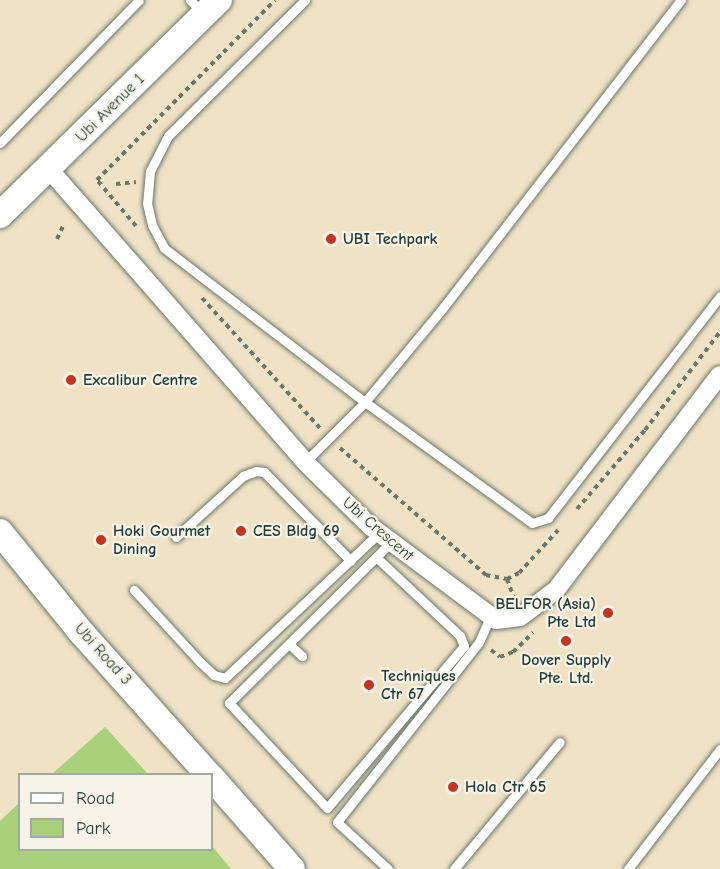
<!DOCTYPE html>
<style>
body{margin:0}
#map{position:relative;width:720px;height:869px;overflow:hidden;background:#f0e2c5;font-family:"Comic Neue",sans-serif}
div>[style]{position:absolute}
[style*='--x']{left:calc(var(--x)*1px);top:calc(var(--y)*1px);width:calc(var(--w)*1px);rotate:calc(var(--a)*1deg)}
.green>*{inset:0;background:#a9d07a}
.path>*{height:4px;margin-top:-2px;transform-origin:0;background:repeating-linear-gradient(90deg,#687767 0 4.5px,transparent 0 9px)}
.roads{filter:drop-shadow(0 0 2px #687767) drop-shadow(0 0 2px #687767)}
.lane>*{height:9px;margin:-4.5px;padding:0 4.5px;transform-origin:4.5px;border-radius:4.5px;background:#fff}
.street>*{height:18px;margin:-9px;padding:0 9px;transform-origin:9px;border-radius:9px;background:#fff}
.secondary>*{height:26px;margin:-13px;padding:0 13px;transform-origin:13px;border-radius:13px;background:#fff}
.dots>*{width:16px;height:16px;translate:-50% -50%;box-sizing:border-box;border:3px solid #f7f3e8;border-radius:50%}
span{translate:-50% -50%;white-space:nowrap;text-align:center;line-height:1.15;-webkit-text-stroke:4.5px #f7f3e8;paint-order:stroke}
.street-label{font-size:16px;color:#1f3d34}
.poi-label{font-size:16px;color:#1f3d34;font-weight:700}
.left{translate:0 -50%;text-align:left}
.right{translate:-100% -50%;text-align:right}
.legend{position:absolute;left:18px;top:773px;width:195px;height:78px;box-sizing:border-box;background:#f7f3e8;border:2px solid #a1aaa0;margin:0;padding:8px 10px;list-style:none;font-size:18px;color:#1f3d34}
.legend li{display:flex;align-items:center;gap:12px;height:30px}
.legend b{width:30px;border:2px solid #a1aaa0}
</style>
<div id="map">
<div class="green">
<div style="clip-path:polygon(105px 727px,148px 774px,52px 774px)"></div>
<div style="clip-path:polygon(19px 803px,20px 850px,212px 850px,212px 846px,231px 869px,0 869px,0 821px)"></div>
</div>
<div class="path">
<div style="--x:116;--y:184;--w:20;--a:-6"></div>
<div style="--x:136;--y:226;--w:60;--a:-130.3"></div>
<div style="--x:97;--y:180;--w:253;--a:-45.3"></div>
<div style="--x:57;--y:239;--w:14;--a:-65"></div>
<div style="--x:202;--y:298;--w:176;--a:47.8"></div>
<div style="--x:340;--y:448;--w:194;--a:41"></div>
<div style="--x:486;--y:575;--w:21;--a:11"></div>
<div style="--x:507;--y:579;--w:13;--a:-27"></div>
<div style="--x:519;--y:573;--w:58;--a:-47.8"></div>
<div style="--x:577;--y:509;--w:104;--a:-49.3"></div>
<div style="--x:645;--y:430;--w:123;--a:-52.6"></div>
<div style="--x:507;--y:579;--w:20;--a:70"></div>
<div style="--x:491;--y:650;--w:11;--a:38"></div>
<div style="--x:500;--y:657;--w:14;--a:-21"></div>
<div style="--x:513;--y:652;--w:28;--a:-44"></div>
</div>
<div class="roads">
<div class="lane">
<div style="--x:190;--y:0;--w:18;--a:47"></div>
<div style="--x:305;--y:0;--w:193;--a:135.2"></div>
<div style="--x:168;--y:136;--w:39;--a:117"></div>
<div style="--x:150;--y:171;--w:32;--a:95"></div>
<div style="--x:147;--y:203;--w:23;--a:77"></div>
<div style="--x:152;--y:225;--w:26;--a:62"></div>
<div style="--x:164;--y:248;--w:253;--a:37.5"></div>
<div style="--x:365;--y:402;--w:206;--a:35.9"></div>
<div style="--x:532;--y:523;--w:17;--a:-17"></div>
<div style="--x:548;--y:518;--w:281;--a:-52.2"></div>
<div style="--x:0;--y:143;--w:199;--a:-45.8"></div>
<div style="--x:305;--y:462;--w:85;--a:-45"></div>
<div style="--x:365;--y:402;--w:121;--a:-50.4"></div>
<div style="--x:442;--y:309;--w:391;--a:-52.3"></div>
<div style="--x:176;--y:537;--w:91;--a:-42.3"></div>
<div style="--x:243;--y:476;--w:14;--a:-21"></div>
<div style="--x:256;--y:471;--w:8;--a:7"></div>
<div style="--x:264;--y:472;--w:124;--a:45.7"></div>
<div style="--x:376;--y:557;--w:115;--a:43.2"></div>
<div style="--x:460;--y:636;--w:11;--a:68"></div>
<div style="--x:464;--y:646;--w:212;--a:130.2"></div>
<div style="--x:327;--y:808;--w:144;--a:-133"></div>
<div style="--x:229;--y:703;--w:228;--a:-44.8"></div>
<div style="--x:134;--y:590;--w:98;--a:47.5"></div>
<div style="--x:200;--y:662;--w:19;--a:43"></div>
<div style="--x:214;--y:675;--w:11;--a:15"></div>
<div style="--x:225;--y:678;--w:212;--a:-43.3"></div>
<div style="--x:289;--y:644;--w:18;--a:43"></div>
<div style="--x:388;--y:869;--w:69;--a:-137.3"></div>
<div style="--x:337;--y:822;--w:229;--a:-51.7"></div>
<div style="--x:479;--y:642;--w:27;--a:-66"></div>
<div style="--x:454;--y:869;--w:165;--a:-50.2"></div>
<div style="--x:628;--y:869;--w:151;--a:-52.5"></div>
</div>
<div class="street">
<div style="--x:48;--y:168;--w:390;--a:48.8"></div>
<div style="--x:305;--y:462;--w:91;--a:44.6"></div>
<div style="--x:370;--y:526;--w:157;--a:36.7"></div>
<div style="--x:496;--y:620;--w:24;--a:-7"></div>
<div style="--x:520;--y:617;--w:45;--a:-36.9"></div>
<div style="--x:556;--y:590;--w:270;--a:-52.7"></div>
</div>
<div class="secondary">
<div style="--x:0;--y:215;--w:307;--a:-44.5"></div>
<div style="--x:0;--y:532;--w:129;--a:51"></div>
<div style="--x:81;--y:632;--w:191;--a:48.2"></div>
<div style="--x:212;--y:778;--w:121;--a:48.7"></div>
</div>
</div>
<div class="dots">
<div style="left:331px;top:239px;background:#c8321e"></div>
<div style="left:71px;top:380px;background:#c8321e"></div>
<div style="left:241px;top:531px;background:#c8321e"></div>
<div style="left:101px;top:540px;background:#c8321e"></div>
<div style="left:608px;top:613px;background:#c8321e"></div>
<div style="left:566px;top:641px;background:#c8321e"></div>
<div style="left:369px;top:685px;background:#c8321e"></div>
<div style="left:453px;top:787px;background:#c8321e"></div>
</div>
<div class="street-label">
<span style="left:110px;top:108px;rotate:-45deg">Ubi Avenue 1</span>
<span style="left:378px;top:529px;rotate:41deg">Ubi Crescent</span>
<span style="left:103px;top:654px;rotate:48deg">Ubi Road 3</span>
</div>
<div class="poi-label">
<span class="left" style="left:343px;top:239px">UBI Techpark</span>
<span class="left" style="left:83px;top:380px">Excalibur Centre</span>
<span class="left" style="left:113px;top:540px">Hoki Gourmet<br>Dining</span>
<span class="left" style="left:253px;top:531px">CES Bldg 69</span>
<span class="right" style="left:596px;top:613px">BELFOR (Asia)<br>Pte Ltd</span>
<span style="left:566px;top:669px">Dover Supply<br>Pte. Ltd.</span>
<span class="left" style="left:381px;top:685px">Techniques<br>Ctr 67</span>
<span class="left" style="left:465px;top:787px">Hola Ctr 65</span>
</div>
<ul class="legend">
<li><b style="height:8px;background:#fff"></b>Road</li>
<li><b style="height:16px;background:#a9d07a"></b>Park</li>
</ul>
</div>
